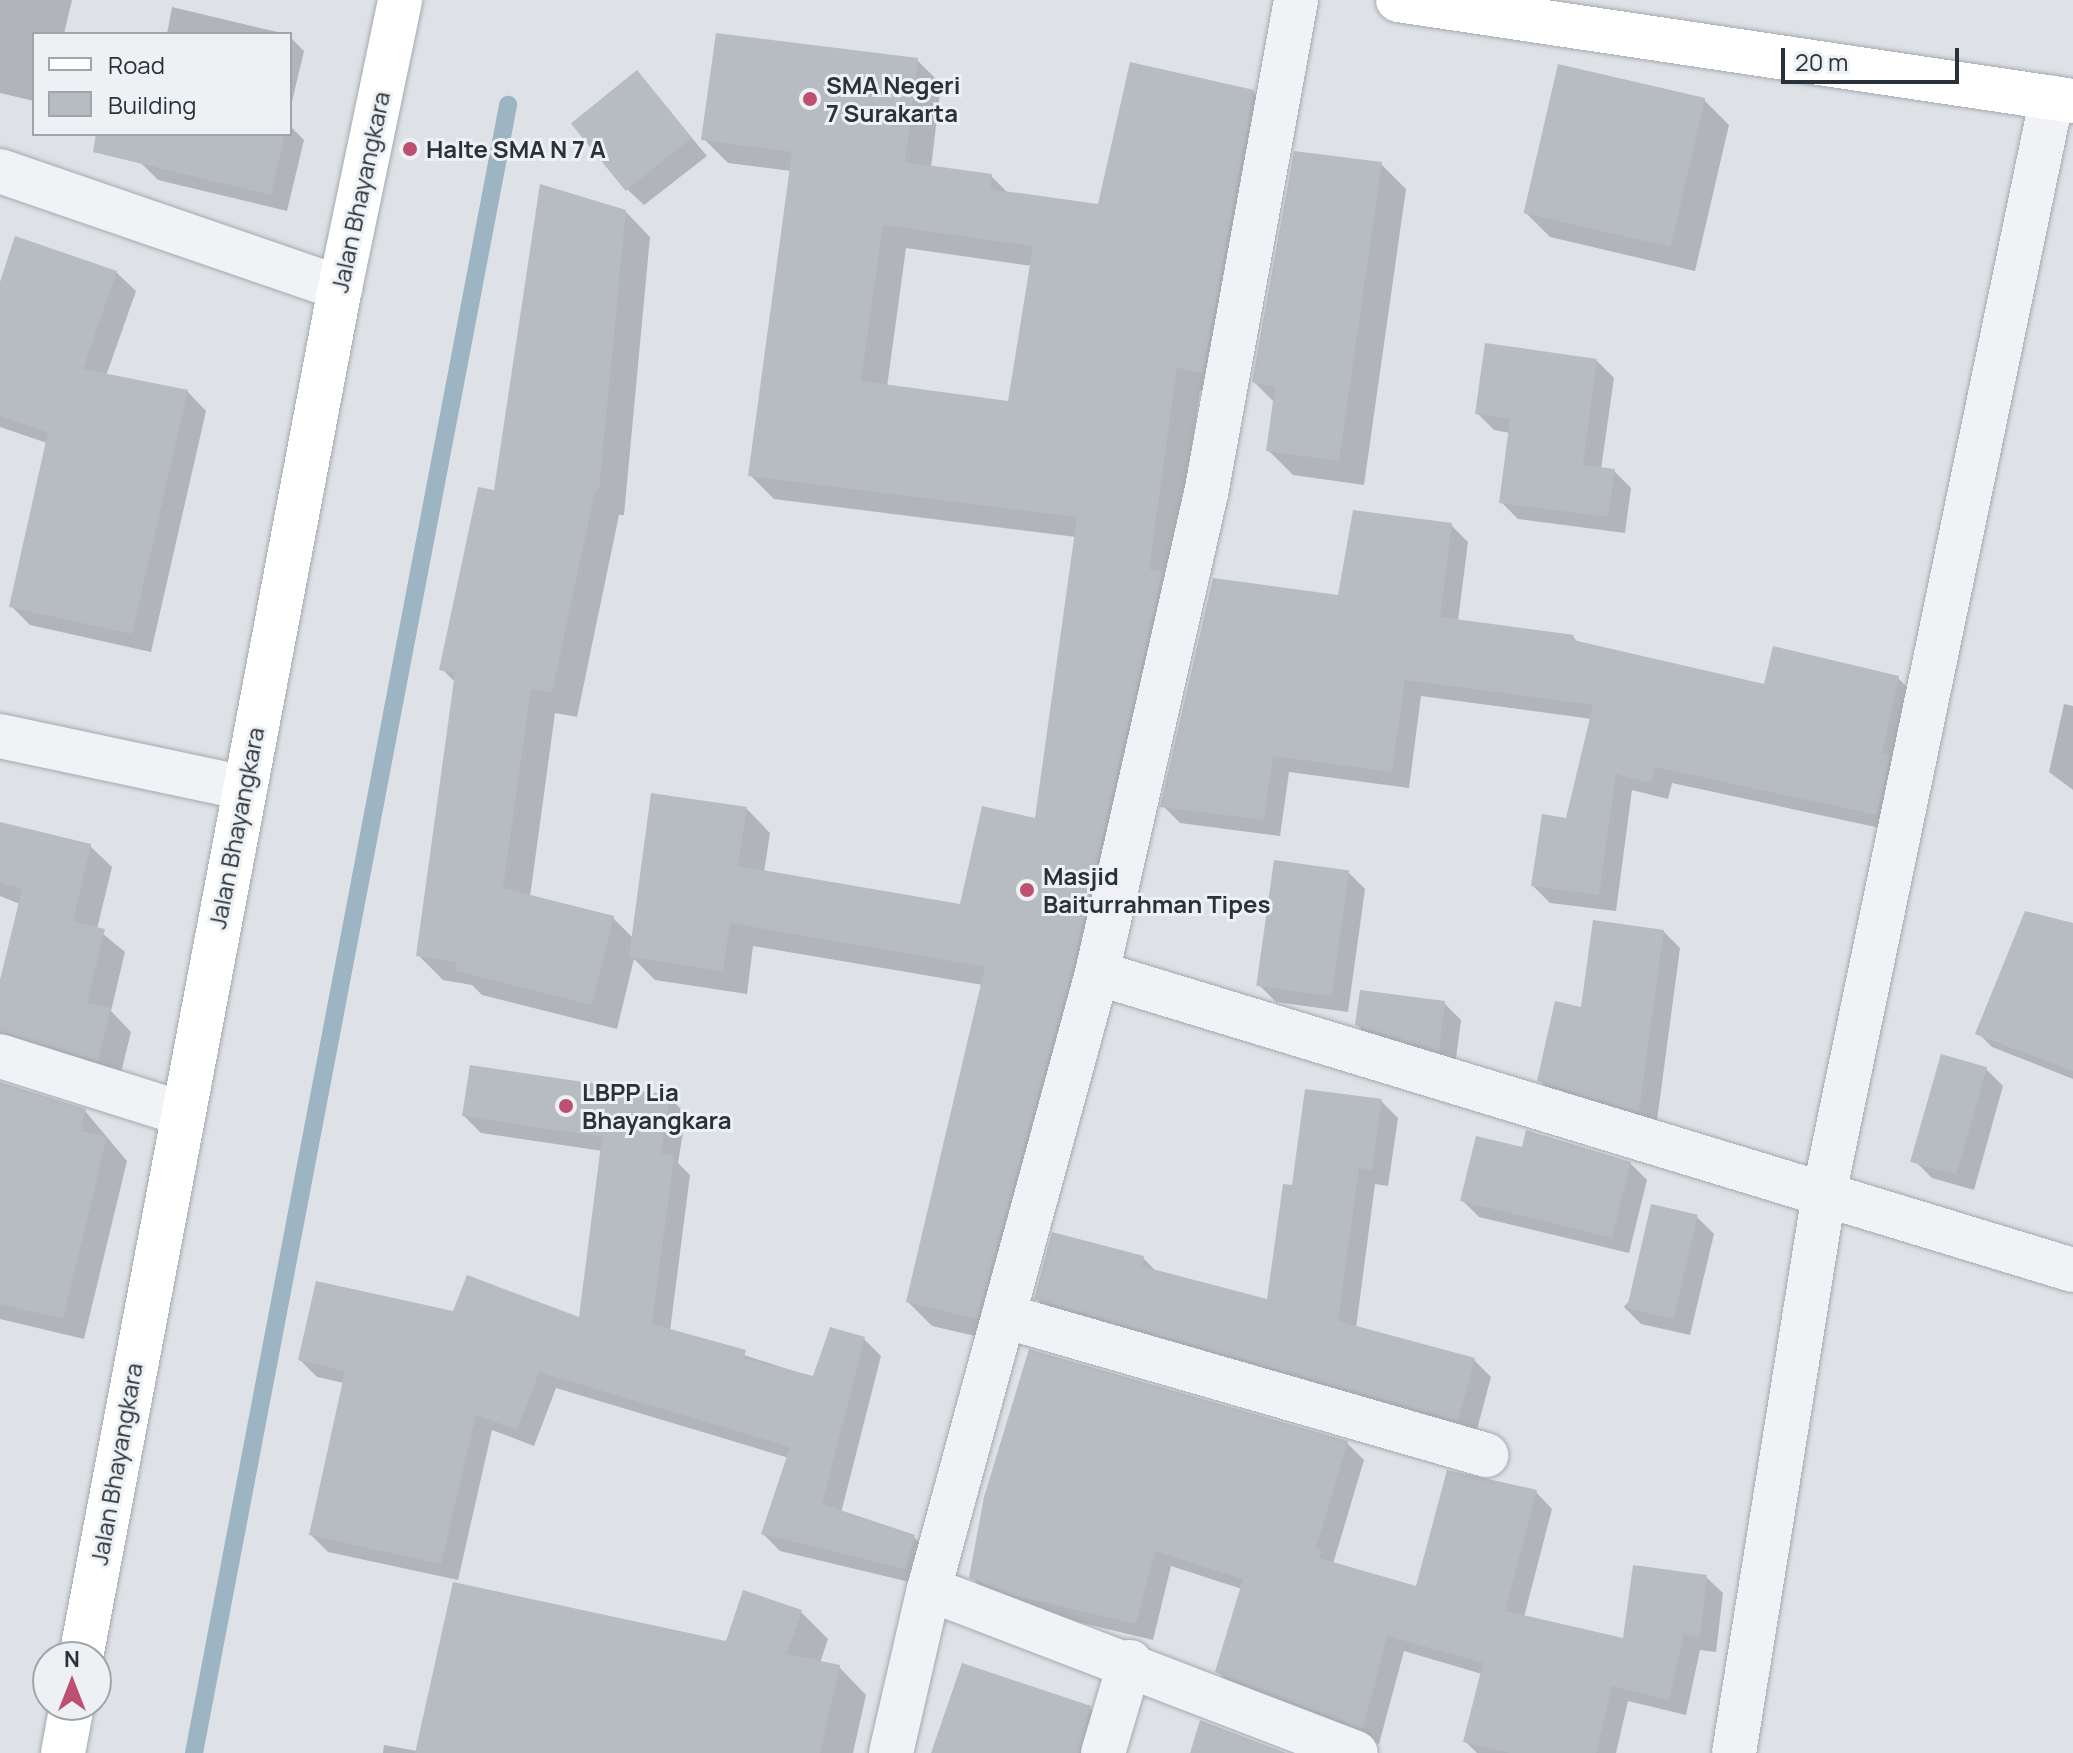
<!DOCTYPE html>
<style>
body{margin:0}
#map{position:relative;width:2073px;height:1753px;overflow:hidden;background:#dee2e6;font-family:Manrope,sans-serif}
div>[style]{position:absolute}
[style*='--x']{left:calc(var(--x)*1px);top:calc(var(--y)*1px);width:calc(var(--w)*1px);rotate:calc(var(--a)*1deg)}
.shadow>*{inset:0;background:#0003}
.stream>*{height:18px;margin:-9px;padding:0 9px;transform-origin:9px;border-radius:9px;background:#9db4c2}
.building>*{inset:0;background:#b6bcc2;transform-origin:0 0}
.roads{filter:drop-shadow(0 0 2px #a4aaaf) drop-shadow(0 0 2px #a4aaaf)}
.minor>*{height:44px;margin:-22px;padding:0 22px;transform-origin:22px;border-radius:22px;background:#f0f2f5}
.major>*{height:44px;margin:-22px;padding:0 22px;transform-origin:22px;border-radius:22px;background:#fff}
.dots>*{width:22px;height:22px;translate:-50% -50%;box-sizing:border-box;border:4px solid #edf1f4;border-radius:50%}
span{translate:-50% -50%;white-space:nowrap;text-align:center;line-height:1.15;-webkit-text-stroke:6px #edf1f4;paint-order:stroke}
.poi-label{font-size:24px;color:#29323b;font-weight:700}
.left{translate:0 -50%;text-align:left}
.street-label{font-size:24px;color:#29323b}
.legend{position:absolute;left:32px;top:32px;width:260px;height:104px;box-sizing:border-box;background:#edf1f4;border:2px solid #9fa5aa;margin:0;padding:10px 14px;list-style:none;font-size:24px;color:#29323b}
.legend li{display:flex;align-items:center;gap:16px;height:40px}
.legend b{width:40px;border:2px solid #9fa5aa}
.north{position:absolute;left:32px;top:1641px;width:80px;height:80px;box-sizing:border-box;background:#edf1f4;border:2px solid #9fa5aa;border-radius:50%;rotate:0deg;font-size:22px;font-weight:700;line-height:32px;text-align:center;color:#29323b}
.north::after{content:'';display:block;margin:auto;width:28px;height:36px;background:#bd5070;clip-path:polygon(50% 0,100% 100%,50% 72%,0 100%)}
.scale{position:absolute;left:1781px;top:48px;width:178px;height:36px;box-sizing:border-box;border:4px solid #29323b;border-top:0;padding-left:10px;font-size:24px;line-height:28px;white-space:nowrap;color:#29323b;-webkit-text-stroke:6px #edf1f4;paint-order:stroke}
</style>
<div id="map">
<div class="shadow">
<div style="clip-path:polygon(0 0,72px 0,64px 34px,34px 34px,34px 101px,0 93px)"></div>
<div style="clip-path:polygon(172px 7px,286px 34px,167px 34px)"></div>
<div style="clip-path:polygon(290px 37px,304px 51px,290px 110px)"></div>
<div style="clip-path:polygon(evenodd,917px 60px,941px 84px,931px 168px,991px 176px,1008px 193px,1100px 206px,1253px 92px,1277px 116px,1226px 396px,1200px 391px,1173px 585px,1001px 1342px,932px 1326px,908px 1302px,983px 985px,753px 946px,747px 994px,655px 980px,634px 959px,617px 1029px,482px 995px,472px 985px,443px 980px,418px 955px,456px 683px,442px 669px,496px 493px,625px 211px,650px 237px,624px 515px,619px 515px,577px 717px,555px 713px,530px 897px,613px 918px,633px 938px,746px 808px,770px 833px,764px 872px,961px 906px,1037px 820px,1076px 537px,774px 499px,750px 475px,791px 171px,728px 163px,704px 139px,917px 60px,906px 248px,1032px 266px,1009px 403px,887px 387px,906px 248px)"></div>
<div style="clip-path:polygon(637px 73px,707px 156px,644px 205px,627px 189px)"></div>
<div style="clip-path:polygon(1704px 100px,1729px 125px,1695px 271px,1550px 237px,1525px 212px)"></div>
<div style="clip-path:polygon(290px 126px,304px 140px,287px 211px,158px 180px,141px 163px,147px 134px,290px 134px)"></div>
<div style="clip-path:polygon(1381px 164px,1406px 189px,1364px 485px,1293px 475px,1268px 450px,1274px 402px,1254px 382px)"></div>
<div style="clip-path:polygon(116px 272px,136px 291px,106px 376px,187px 391px,206px 411px,151px 652px,30px 625px,11px 606px,47px 443px,0 427px,0 288px)"></div>
<div style="clip-path:polygon(1597px 361px,1614px 378px,1601px 469px,1614px 471px,1631px 488px,1625px 533px,1518px 519px,1501px 502px,1510px 433px,1494px 430px,1477px 413px)"></div>
<div style="clip-path:polygon(1451px 525px,1468px 542px,1458px 621px,1573px 637px,1580px 644px,1766px 687px,1898px 678px,1915px 695px,1894px 831px,1672px 783px,1668px 799px,1632px 790px,1616px 911px,1550px 903px,1533px 886px,1568px 820px,1592px 719px,1421px 696px,1409px 788px,1289px 772px,1280px 836px,1180px 823px,1163px 806px,1339px 597px)"></div>
<div style="clip-path:polygon(2064px 704px,2073px 706px,2073px 790px,2049px 772px)"></div>
<div style="clip-path:polygon(0 824px,90px 846px,112px 867px,97px 929px,125px 952px,111px 1011px,131px 1032px,119px 1081px,0 1072px,0 984px,20px 904px,0 896px)"></div>
<div style="clip-path:polygon(1348px 872px,1365px 889px,1348px 1012px,1276px 1002px,1259px 985px)"></div>
<div style="clip-path:polygon(2073px 925px,2073px 1079px,1992px 1047px,1978px 1033px)"></div>
<div style="clip-path:polygon(1663px 931px,1680px 948px,1656px 1128px,1556px 1097px,1539px 1080px,1582px 1010px)"></div>
<div style="clip-path:polygon(1444px 1003px,1461px 1020px,1455px 1066px,1374px 1042px,1357px 1025px)"></div>
<div style="clip-path:polygon(1986px 1069px,2003px 1086px,1974px 1190px,1932px 1178px,1915px 1161px)"></div>
<div style="clip-path:polygon(0 1084px,85px 1111px,127px 1161px,84px 1339px,0 1319px)"></div>
<div style="clip-path:polygon(669px 1097px,686px 1114px,678px 1163px,690px 1175px,670px 1331px,815px 1378px,864px 1339px,881px 1356px,841px 1513px,914px 1537px,931px 1554px,922px 1585px,780px 1551px,763px 1534px,789px 1458px,556px 1388px,534px 1446px,492px 1430px,458px 1580px,328px 1552px,311px 1535px,344px 1383px,317px 1377px,300px 1360px,454px 1313px,581px 1320px,603px 1151px,481px 1133px,464px 1116px)"></div>
<div style="clip-path:polygon(1381px 1101px,1398px 1118px,1388px 1186px,1375px 1184px,1356px 1328px,1474px 1360px,1491px 1377px,1475px 1437px,1053px 1315px,1036px 1298px,1143px 1258px,1158px 1273px,1269px 1301px,1293px 1188px)"></div>
<div style="clip-path:polygon(1523px 1150px,1630px 1163px,1647px 1180px,1629px 1253px,1479px 1217px,1462px 1200px)"></div>
<div style="clip-path:polygon(1697px 1217px,1714px 1234px,1690px 1335px,1641px 1324px,1624px 1307px)"></div>
<div style="clip-path:polygon(1347px 1443px,1364px 1460px,1333px 1564px,1417px 1589px,1536px 1492px,1552px 1509px,1524px 1617px,1625px 1641px,1706px 1577px,1723px 1593px,1716px 1652px,1700px 1650px,1686px 1715px,1628px 1701px,1616px 1753px,1477px 1753px,1465px 1741px,1482px 1674px,1404px 1651px,1379px 1744px,1234px 1688px,1217px 1671px,1242px 1589px,1171px 1566px,1153px 1640px,1032px 1611px,988px 1594px,971px 1577px)"></div>
<div style="clip-path:polygon(801px 1612px,828px 1639px,820px 1663px,839px 1667px,866px 1695px,853px 1753px,383px 1753px,384px 1745px,417px 1751px,727px 1643px)"></div>
<div style="clip-path:polygon(1090px 1708px,1113px 1732px,1107px 1753px,934px 1753px)"></div>
</div>
<div class="stream">
<div style="--x:194;--y:1753;--w:1678;--a:-79.21"></div>
</div>
<div class="building">
<div style="clip-path:polygon(evenodd,716px 33px,918px 58px,905px 162px,992px 174px,990px 189px,1098px 204px,1130px 62px,1254px 90px,1203px 373px,1177px 368px,1149px 569px,1163px 571px,1073px 967px,977px 1319px,906px 1302px,985px 967px,730px 923px,723px 971px,629px 957px,651px 793px,747px 807px,738px 866px,960px 904px,982px 806px,1035px 818px,1077px 517px,748px 476px,792px 152px,701px 140px,716px 33px,883px 225px,1033px 246px,1008px 401px,861px 381px,883px 225px)"></div>
<div style="left:1558px;top:64px;width:151px;height:153px;rotate:13deg"></div>
<div style="left:637px;top:70px;width:87px;height:85px;rotate:51deg"></div>
<div style="clip-path:polygon(96px 134px,285px 134px,271px 195px,93px 152px)"></div>
<div style="clip-path:polygon(1294px 151px,1382px 162px,1339px 461px,1266px 451px,1275px 387px,1252px 382px)"></div>
<div style="clip-path:polygon(540px 184px,626px 210px,599px 491px,595px 491px,552px 693px,531px 689px,503px 888px,614px 916px,592px 1005px,455px 971px,457px 962px,416px 956px,455px 673px,439px 670px,478px 487px,494px 490px)"></div>
<div style="clip-path:polygon(15px 236px,117px 271px,83px 369px,188px 390px,132px 634px,9px 607px,48px 432px,0 416px,0 282px)"></div>
<div style="clip-path:polygon(1485px 343px,1597px 359px,1583px 465px,1615px 469px,1608px 517px,1499px 503px,1510px 419px,1475px 414px)"></div>
<div style="clip-path:polygon(1353px 510px,1452px 523px,1440px 617px,1574px 635px,1573px 640px,1764px 684px,1773px 646px,1899px 676px,1882px 753px,1890px 754px,1877px 815px,1655px 767px,1651px 783px,1616px 774px,1599px 895px,1531px 886px,1542px 814px,1566px 818px,1593px 705px,1405px 680px,1392px 772px,1273px 756px,1264px 820px,1160px 807px,1213px 578px,1338px 595px)"></div>
<div style="clip-path:polygon(0 822px,91px 844px,73px 921px,105px 929px,87px 1003px,111px 1008px,98px 1061px,0 1032px,0 980px,22px 889px,0 883px)"></div>
<div style="left:1274px;top:860px;width:76px;height:127px;rotate:8deg"></div>
<div style="clip-path:polygon(2025px 911px,2073px 923px,2073px 1071px,1975px 1034px)"></div>
<div style="clip-path:polygon(1593px 920px,1664px 930px,1639px 1112px,1537px 1081px,1555px 1001px,1581px 1007px)"></div>
<div style="clip-path:polygon(1360px 990px,1445px 1001px,1439px 1051px,1355px 1025px)"></div>
<div style="left:1941px;top:1054px;width:48px;height:112px;rotate:16deg"></div>
<div style="clip-path:polygon(470px 1065px,670px 1095px,661px 1154px,674px 1156px,652px 1324px,746px 1350px,744px 1358px,813px 1376px,830px 1327px,865px 1337px,822px 1504px,915px 1535px,905px 1569px,761px 1534px,790px 1447px,539px 1372px,517px 1430px,476px 1415px,441px 1564px,309px 1535px,345px 1371px,298px 1360px,316px 1281px,453px 1311px,467px 1275px,579px 1317px,602px 1137px,462px 1116px)"></div>
<div style="clip-path:polygon(0 1082px,86px 1109px,81px 1131px,107px 1137px,63px 1319px,0 1304px)"></div>
<div style="clip-path:polygon(1305px 1089px,1382px 1099px,1372px 1170px,1359px 1168px,1338px 1321px,1475px 1358px,1458px 1421px,1034px 1299px,1052px 1232px,1144px 1256px,1141px 1266px,1267px 1299px,1283px 1184px,1292px 1185px)"></div>
<div style="clip-path:polygon(1526px 1130px,1631px 1162px,1612px 1238px,1460px 1201px,1476px 1136px,1522px 1147px)"></div>
<div style="left:1651px;top:1204px;width:48px;height:107px;rotate:13deg"></div>
<div style="clip-path:polygon(1029px 1349px,1348px 1441px,1316px 1548px,1322px 1550px,1319px 1558px,1416px 1586px,1447px 1470px,1537px 1490px,1505px 1611px,1623px 1638px,1633px 1565px,1707px 1575px,1700px 1637px,1684px 1634px,1669px 1700px,1612px 1686px,1596px 1753px,1510px 1753px,1463px 1742px,1483px 1663px,1387px 1636px,1363px 1729px,1215px 1672px,1243px 1579px,1155px 1551px,1136px 1624px,1013px 1595px,969px 1578px,984px 1497px)"></div>
<div style="clip-path:polygon(453px 1582px,726px 1641px,743px 1590px,802px 1610px,787px 1654px,840px 1665px,820px 1753px,415px 1753px)"></div>
<div style="clip-path:polygon(962px 1663px,1091px 1706px,1079px 1753px,931px 1753px)"></div>
<div style="clip-path:polygon(1200px 1720px,1286px 1753px,1190px 1753px)"></div>
</div>
<div class="roads">
<div class="minor">
<div style="--x:0;--y:171;--w:360;--a:19"></div>
<div style="--x:0;--y:736;--w:249;--a:12"></div>
<div style="--x:1097;--y:973;--w:1020;--a:16.93"></div>
<div style="--x:0;--y:1056;--w:190;--a:17.5"></div>
<div style="--x:1004;--y:1316;--w:502;--a:16.09"></div>
<div style="--x:929;--y:1589;--w:457;--a:21"></div>
<div style="--x:891;--y:1753;--w:168;--a:-77"></div>
<div style="--x:929;--y:1589;--w:638;--a:-74.74"></div>
<div style="--x:1097;--y:973;--w:491;--a:-77.2"></div>
<div style="--x:1206;--y:494;--w:502;--a:-79.67"></div>
<div style="--x:1103;--y:1753;--w:95;--a:-73.5"></div>
<div style="--x:1734;--y:1753;--w:566;--a:-80.85"></div>
<div style="--x:1824;--y:1194;--w:1120;--a:-78.26"></div>
</div>
<div class="major">
<div style="--x:1398;--y:0;--w:683;--a:8.51"></div>
<div style="--x:81;--y:1657;--w:1393;--a:-79.29"></div>
<div style="--x:340;--y:288;--w:294;--a:-78.2"></div>
<div style="--x:63;--y:1753;--w:49;--a:-79.4"></div>
</div>
</div>
<div class="dots">
<div style="left:810px;top:99px;background:#bd5070"></div>
<div style="left:410px;top:149px;background:#bd5070"></div>
<div style="left:1027px;top:890px;background:#bd5070"></div>
<div style="left:566px;top:1106px;background:#bd5070"></div>
</div>
<div class="poi-label">
<span class="left" style="left:826px;top:99px">SMA Negeri<br>7 Surakarta</span>
<span class="left" style="left:426px;top:149px">Halte SMA N 7 A</span>
<span class="left" style="left:1043px;top:890px">Masjid<br>Baiturrahman Tipes</span>
<span class="left" style="left:582px;top:1106px">LBPP Lia<br>Bhayangkara</span>
</div>
<div class="street-label">
<span style="left:360px;top:192px;rotate:-78deg">Jalan Bhayangkara</span>
<span style="left:236px;top:828px;rotate:-79deg">Jalan Bhayangkara</span>
<span style="left:116px;top:1464px;rotate:-80deg">Jalan Bhayangkara</span>
</div>
<ul class="legend">
<li><b style="height:10px;background:#fff"></b>Road</li>
<li><b style="height:22px;background:#b6bcc2"></b>Building</li>
</ul>
<div class="north">N</div>
<div class="scale">20 m</div>
</div>
